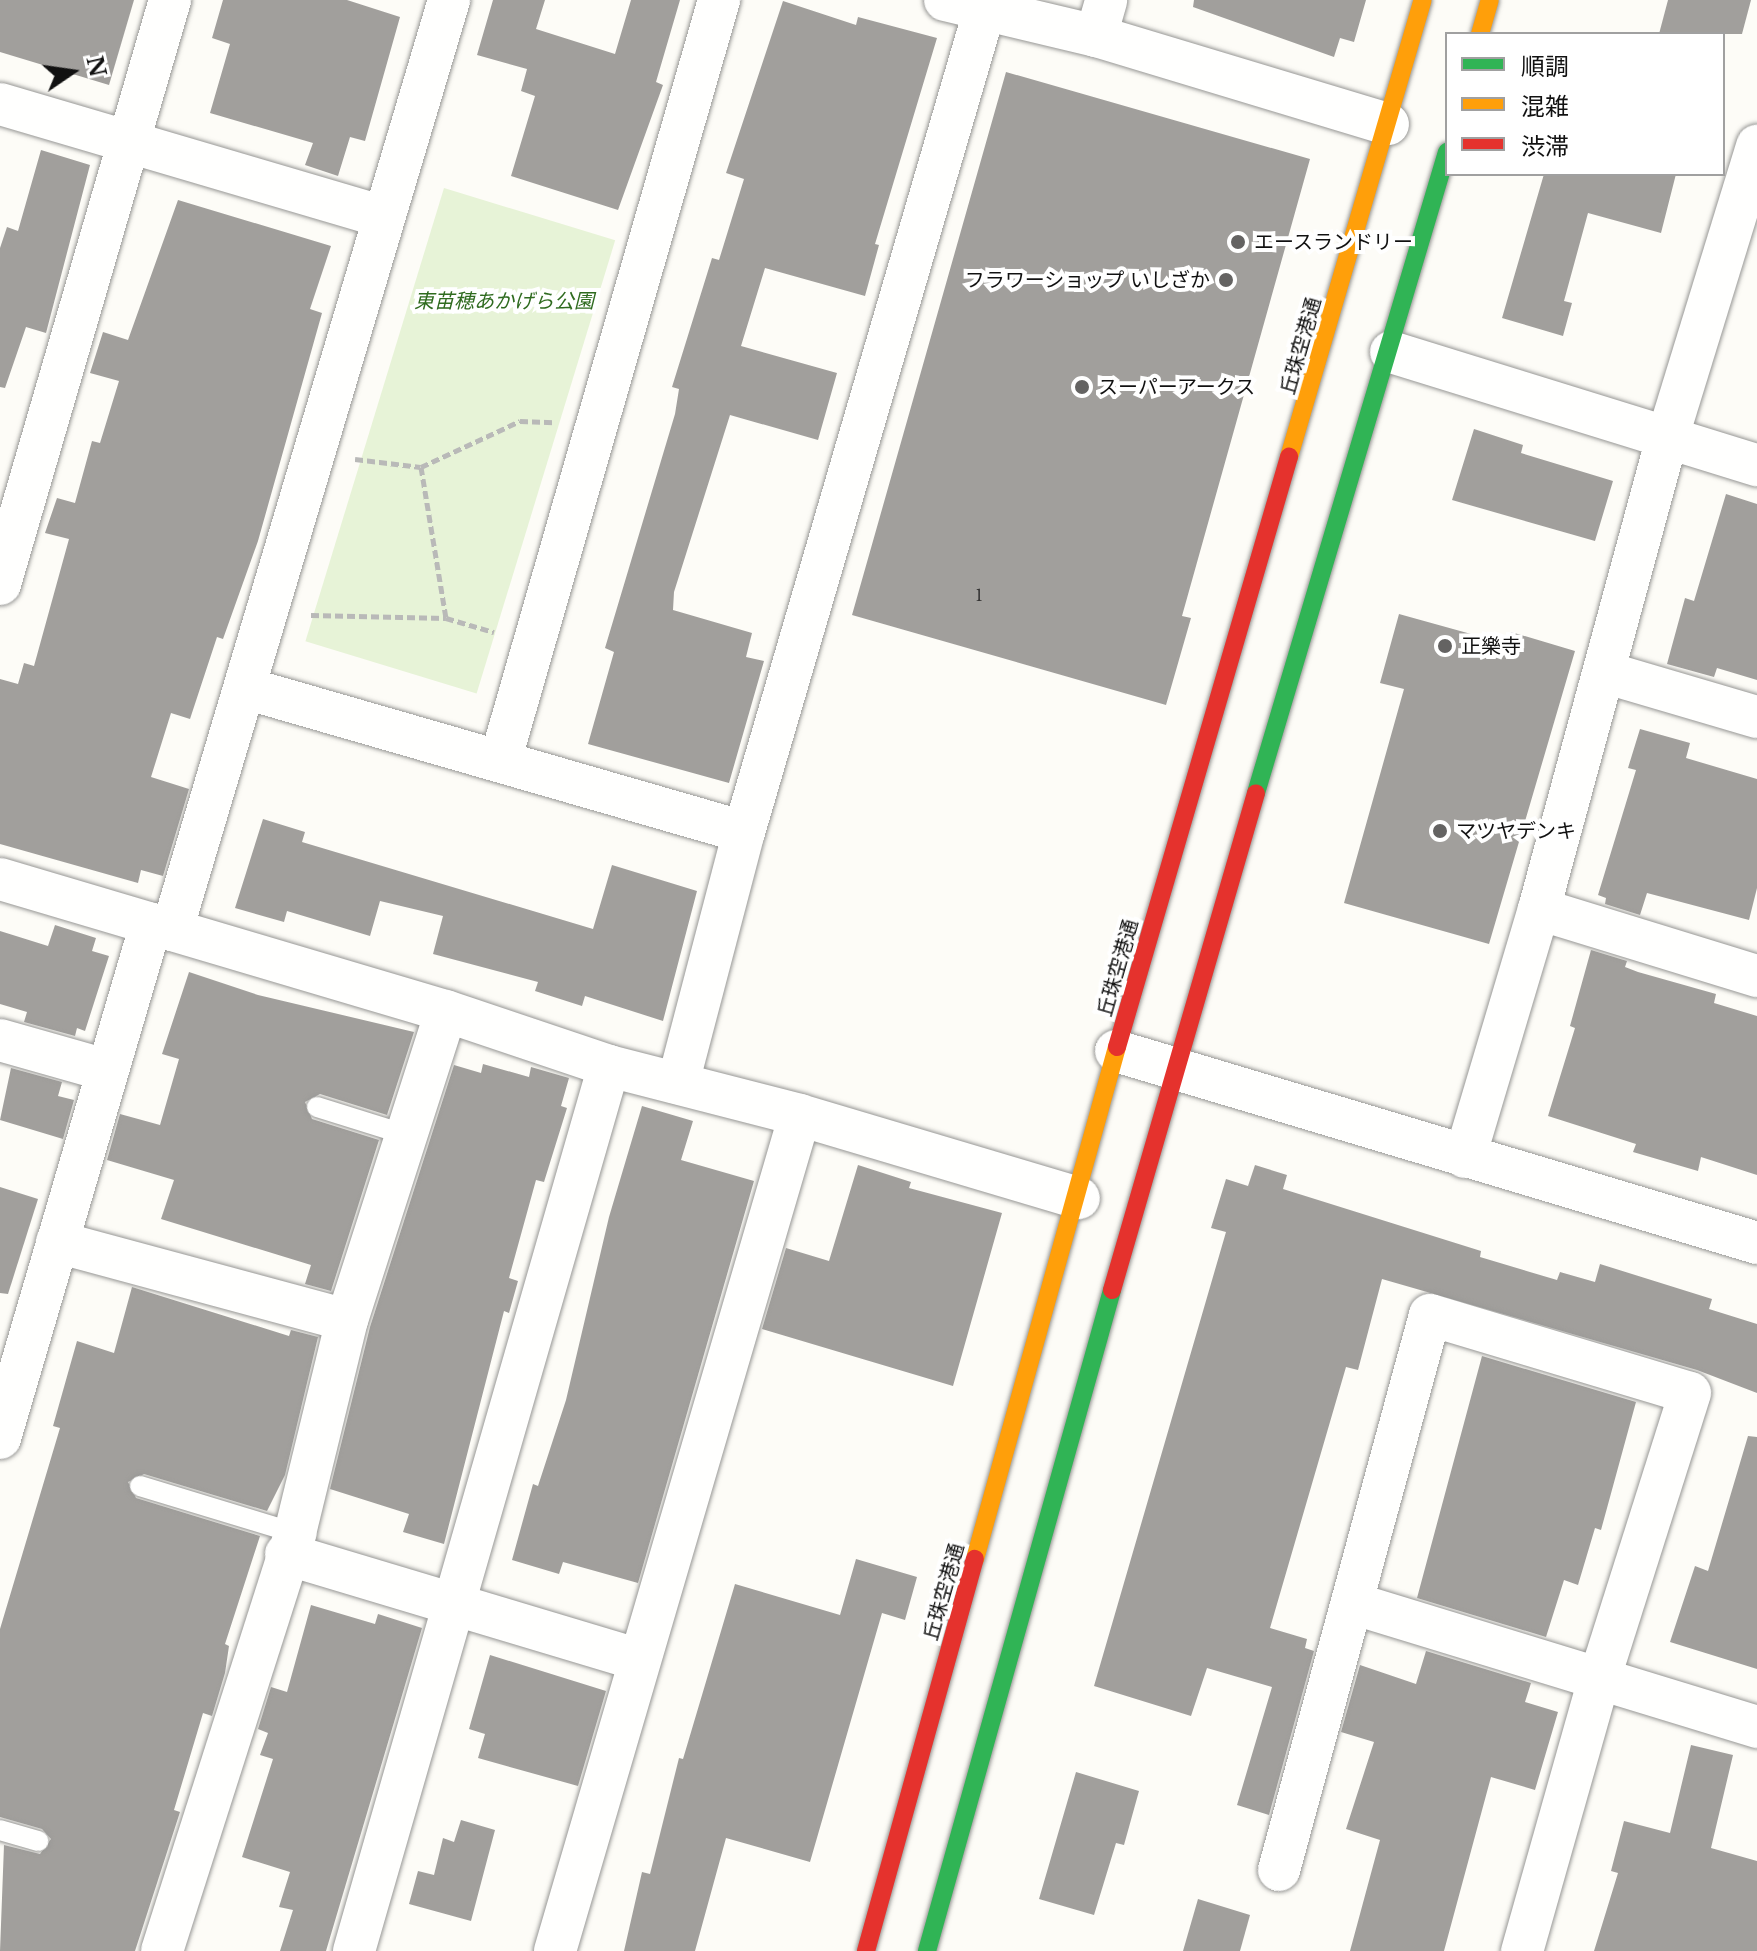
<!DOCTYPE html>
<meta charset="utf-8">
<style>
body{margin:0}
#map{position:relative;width:1757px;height:1951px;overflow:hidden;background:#fdfcf7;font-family:"Libre Baskerville","Noto Sans JP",serif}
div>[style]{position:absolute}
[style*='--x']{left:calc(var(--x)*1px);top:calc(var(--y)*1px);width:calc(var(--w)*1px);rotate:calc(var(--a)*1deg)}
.green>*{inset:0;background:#e7f3d7;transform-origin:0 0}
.building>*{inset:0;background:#a19f9c}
.path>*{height:5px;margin-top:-2.5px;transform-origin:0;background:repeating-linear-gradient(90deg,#b9b9b8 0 8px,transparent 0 12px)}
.roads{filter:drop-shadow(0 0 2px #979795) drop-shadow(0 0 2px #979795)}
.lane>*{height:20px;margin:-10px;padding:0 10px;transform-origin:10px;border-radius:10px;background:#fffffe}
.street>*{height:42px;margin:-21px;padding:0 21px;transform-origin:21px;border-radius:21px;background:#fffffe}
.fast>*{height:18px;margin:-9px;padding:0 9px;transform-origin:9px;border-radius:9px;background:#30b455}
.slow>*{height:18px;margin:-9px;padding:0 9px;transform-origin:9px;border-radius:9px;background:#ff9f0a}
.jam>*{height:18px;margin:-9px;padding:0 9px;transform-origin:9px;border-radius:9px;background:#e5322d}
.dots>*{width:22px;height:22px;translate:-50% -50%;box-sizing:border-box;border:4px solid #fff;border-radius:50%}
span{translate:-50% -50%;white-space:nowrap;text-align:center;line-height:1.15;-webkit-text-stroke:8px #fff;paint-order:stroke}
.number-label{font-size:16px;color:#353434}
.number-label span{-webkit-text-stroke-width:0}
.poi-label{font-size:20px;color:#111}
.left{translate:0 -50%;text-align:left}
.right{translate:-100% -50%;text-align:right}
.park-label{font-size:20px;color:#2f6b1f;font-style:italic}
.street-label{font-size:20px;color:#111}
.legend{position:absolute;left:1445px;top:32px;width:280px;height:144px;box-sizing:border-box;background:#fff;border:2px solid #a0a0a0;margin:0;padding:10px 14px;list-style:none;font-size:24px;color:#111}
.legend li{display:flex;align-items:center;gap:16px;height:40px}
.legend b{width:40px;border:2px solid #a0a0a0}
.north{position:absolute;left:32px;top:32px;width:80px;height:80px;-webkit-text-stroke:6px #fff;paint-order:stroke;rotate:77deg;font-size:22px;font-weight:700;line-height:32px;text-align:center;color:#111}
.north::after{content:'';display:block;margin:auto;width:28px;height:36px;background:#111;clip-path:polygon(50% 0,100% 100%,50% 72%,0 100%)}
</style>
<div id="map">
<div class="green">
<div style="left:444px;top:188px;width:179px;height:474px;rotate:17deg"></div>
</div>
<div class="building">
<div style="clip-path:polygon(0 0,134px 0,109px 85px,0 52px)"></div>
<div style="clip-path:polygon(223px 0,347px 0,400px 17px,365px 141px,350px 137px,338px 176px,305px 165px,313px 143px,210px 113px,230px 44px,212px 38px)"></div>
<div style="clip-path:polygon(493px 0,545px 0,536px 29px,615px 54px,631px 0,680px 0,656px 82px,663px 85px,618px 210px,511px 176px,535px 96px,521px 91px,527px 69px,477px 55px)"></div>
<div style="clip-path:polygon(1194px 0,1366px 0,1354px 42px,1340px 38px,1334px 57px,1193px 7px)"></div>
<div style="clip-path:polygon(1668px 0,1751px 0,1742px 34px,1659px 34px)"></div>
<div style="clip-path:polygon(783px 1px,856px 25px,858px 17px,937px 38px,875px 244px,879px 245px,865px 296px,765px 268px,741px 346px,837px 373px,818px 440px,730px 415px,674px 592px,673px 610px,752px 633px,746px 657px,764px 661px,729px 783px,588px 744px,614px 652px,605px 648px,675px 414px,679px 389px,672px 387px,712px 258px,719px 260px,744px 179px,726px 173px)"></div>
<div style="clip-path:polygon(1006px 72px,1310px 159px,1182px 616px,1191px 618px,1166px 705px,852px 615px)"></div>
<div style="clip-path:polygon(41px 150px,90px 165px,46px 333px,26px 327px,5px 388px,0 387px,0 248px,7px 227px,18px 231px)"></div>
<div style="clip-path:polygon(1544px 174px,1676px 174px,1661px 233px,1588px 213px,1564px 301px,1572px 303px,1563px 336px,1502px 318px)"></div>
<div style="clip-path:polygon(178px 200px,331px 246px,310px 309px,322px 313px,258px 541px,223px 639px,217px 637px,190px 719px,171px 713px,151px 777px,189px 789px,163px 876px,141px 870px,138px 883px,0 844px,0 679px,18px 684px,24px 663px,34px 666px,69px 539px,45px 533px,57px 498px,75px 503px,92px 441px,100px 443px,119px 381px,90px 373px,103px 332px,128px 340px)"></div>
<div style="clip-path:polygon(1474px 429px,1523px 445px,1521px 453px,1613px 481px,1595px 541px,1452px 500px)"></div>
<div style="clip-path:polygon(1726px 494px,1757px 504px,1757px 680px,1717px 668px,1714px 677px,1667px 664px,1685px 598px,1694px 601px)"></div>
<div style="clip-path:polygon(1399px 614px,1507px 644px,1511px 632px,1575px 651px,1489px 944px,1344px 903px,1404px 689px,1380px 683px)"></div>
<div style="clip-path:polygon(1640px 729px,1690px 743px,1686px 758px,1757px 779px,1757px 888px,1749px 920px,1647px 893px,1640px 915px,1605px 904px,1606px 898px,1598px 895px,1636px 770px,1628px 768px)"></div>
<div style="clip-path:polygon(263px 819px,305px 832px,302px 842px,593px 929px,612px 865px,697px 891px,663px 1021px,585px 996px,582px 1006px,535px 991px,538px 982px,433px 954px,443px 916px,380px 901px,370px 936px,287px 911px,284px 922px,235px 908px)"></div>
<div style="clip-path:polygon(55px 925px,96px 938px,92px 951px,109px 956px,85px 1031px,77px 1028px,75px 1036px,24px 1022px,27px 1012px,0 1004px,0 931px,48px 946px)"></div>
<div style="clip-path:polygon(1591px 950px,1627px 961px,1625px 967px,1638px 972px,1716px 994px,1714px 1003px,1757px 1016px,1757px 1175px,1701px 1157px,1698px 1171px,1633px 1152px,1636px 1144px,1548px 1116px,1575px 1028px,1570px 1026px)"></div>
<div style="clip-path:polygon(189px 972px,258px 995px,414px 1032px,387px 1115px,320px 1094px,305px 1102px,312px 1119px,379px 1140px,331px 1291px,305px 1284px,311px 1265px,161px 1219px,174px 1180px,107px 1160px,120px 1114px,160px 1125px,179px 1059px,162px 1054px)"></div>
<div style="clip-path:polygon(483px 1064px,529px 1077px,531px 1067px,569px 1078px,561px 1106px,567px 1108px,544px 1182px,536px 1180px,509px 1278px,518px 1281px,509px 1313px,504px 1311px,444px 1544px,403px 1532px,409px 1514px,330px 1489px,370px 1327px,454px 1065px,481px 1073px)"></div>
<div style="clip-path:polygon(11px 1068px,62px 1082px,58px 1096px,74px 1100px,63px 1139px,0 1120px)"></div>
<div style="clip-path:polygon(642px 1106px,693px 1121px,681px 1160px,754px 1181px,638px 1583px,563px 1562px,559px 1574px,512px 1560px,533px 1484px,538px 1486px,566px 1400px,609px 1217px)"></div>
<div style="clip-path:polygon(858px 1165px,911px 1182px,909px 1188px,1002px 1213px,953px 1386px,762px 1329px,786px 1248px,829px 1261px)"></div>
<div style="clip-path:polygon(1255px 1165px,1287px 1175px,1283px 1189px,1481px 1251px,1480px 1257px,1557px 1280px,1560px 1272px,1595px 1282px,1600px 1264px,1712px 1299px,1709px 1309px,1757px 1324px,1757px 1393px,1697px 1370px,1382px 1279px,1358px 1370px,1346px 1367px,1270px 1628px,1307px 1639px,1305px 1648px,1314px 1651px,1269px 1815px,1237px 1805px,1272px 1687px,1207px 1668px,1191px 1716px,1094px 1686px,1226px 1232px,1211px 1228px,1226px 1179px,1248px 1186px)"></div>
<div style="clip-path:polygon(0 1187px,38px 1199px,8px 1294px,0 1293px)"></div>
<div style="clip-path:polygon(132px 1287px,289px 1336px,291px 1330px,318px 1337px,285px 1475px,267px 1511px,144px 1474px,128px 1482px,136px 1498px,260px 1536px,225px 1644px,229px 1646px,225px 1673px,212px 1716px,203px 1713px,174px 1810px,180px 1812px,135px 1951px,0 1951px,4px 1845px,40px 1854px,51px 1839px,42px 1829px,0 1817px,0 1629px,60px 1428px,53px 1426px,77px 1341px,114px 1353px)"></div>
<div style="clip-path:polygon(1482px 1356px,1636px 1402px,1601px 1530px,1595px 1528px,1578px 1585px,1564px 1580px,1546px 1637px,1417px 1598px)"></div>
<div style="clip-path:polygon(1748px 1436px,1757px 1437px,1757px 1669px,1670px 1642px,1695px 1566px,1708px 1571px)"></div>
<div style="clip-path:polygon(856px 1559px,917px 1577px,905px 1620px,882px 1613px,810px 1862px,726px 1838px,695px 1951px,624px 1951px,642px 1872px,650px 1874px,679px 1758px,683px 1759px,735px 1584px,840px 1615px)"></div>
<div style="clip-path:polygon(311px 1605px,375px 1624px,378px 1614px,422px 1628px,326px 1951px,280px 1951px,293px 1910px,279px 1907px,290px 1872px,242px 1857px,273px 1759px,260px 1755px,268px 1733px,258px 1729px,271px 1687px,287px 1692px)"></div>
<div style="clip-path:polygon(1426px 1651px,1531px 1683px,1525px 1702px,1558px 1712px,1535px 1790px,1491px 1777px,1444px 1951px,1350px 1951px,1380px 1840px,1346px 1829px,1374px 1742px,1341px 1732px,1360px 1665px,1416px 1684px)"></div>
<div style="clip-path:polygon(490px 1655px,606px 1691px,578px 1786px,478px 1758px,485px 1734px,469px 1729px)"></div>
<div style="clip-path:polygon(1691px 1745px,1733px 1755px,1711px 1848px,1757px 1861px,1757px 1951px,1594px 1951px,1618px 1873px,1611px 1871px,1624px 1821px,1670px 1833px)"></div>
<div style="clip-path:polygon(1076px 1772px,1139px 1791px,1124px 1845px,1116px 1843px,1094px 1915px,1039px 1899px)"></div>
<div style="clip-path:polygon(461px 1820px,495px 1830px,471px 1921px,409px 1904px,418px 1871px,434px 1875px,443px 1838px,454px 1842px)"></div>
<div style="clip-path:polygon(1198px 1899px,1250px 1915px,1240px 1951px,1183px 1951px)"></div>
</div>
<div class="path">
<div style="--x:355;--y:459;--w:66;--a:6.9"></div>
<div style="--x:421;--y:467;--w:109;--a:-24.9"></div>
<div style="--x:520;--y:421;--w:34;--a:2"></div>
<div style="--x:421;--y:467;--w:153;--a:80.6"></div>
<div style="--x:446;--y:618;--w:50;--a:16.3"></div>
<div style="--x:311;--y:615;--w:135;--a:1.3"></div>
</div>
<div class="roads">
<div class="lane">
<div style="--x:317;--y:1107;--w:94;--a:17.3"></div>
<div style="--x:140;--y:1486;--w:162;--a:16.9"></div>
<div style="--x:0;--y:1830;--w:40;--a:16"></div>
</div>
<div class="street">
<div style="--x:945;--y:0;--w:155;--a:13.4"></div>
<div style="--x:1096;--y:36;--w:305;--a:16.8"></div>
<div style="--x:1096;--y:36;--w:37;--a:-74"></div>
<div style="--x:0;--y:104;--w:399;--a:16.4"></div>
<div style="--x:1391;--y:352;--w:383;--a:17.2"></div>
<div style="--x:0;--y:584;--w:608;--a:-73.77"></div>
<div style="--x:1604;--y:672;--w:159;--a:16.4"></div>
<div style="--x:245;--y:688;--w:519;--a:16.1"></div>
<div style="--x:501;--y:758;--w:789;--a:-73.95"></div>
<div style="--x:0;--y:879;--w:465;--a:16.5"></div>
<div style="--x:446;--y:1011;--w:172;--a:18.6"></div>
<div style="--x:609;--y:1066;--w:197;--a:14.4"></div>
<div style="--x:800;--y:1115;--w:291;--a:16.6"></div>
<div style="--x:1539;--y:909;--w:228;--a:17.1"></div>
<div style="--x:172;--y:930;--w:970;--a:-73.41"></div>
<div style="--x:0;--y:1040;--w:110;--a:15.8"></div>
<div style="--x:1116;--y:1051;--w:669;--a:16.67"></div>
<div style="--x:678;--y:1083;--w:260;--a:-75.3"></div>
<div style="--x:744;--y:832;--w:854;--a:-73.69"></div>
<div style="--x:1465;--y:1157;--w:259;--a:-73.4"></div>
<div style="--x:1539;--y:909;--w:487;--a:-74.8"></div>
<div style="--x:1667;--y:439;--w:307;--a:-72.9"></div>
<div style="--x:57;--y:1242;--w:300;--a:15.1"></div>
<div style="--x:0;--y:1438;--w:536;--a:-73.63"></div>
<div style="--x:286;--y:1554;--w:366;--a:16.7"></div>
<div style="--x:1352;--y:1603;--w:424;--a:17"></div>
<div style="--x:1279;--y:1870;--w:575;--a:-74.78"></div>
<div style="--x:1430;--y:1315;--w:271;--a:16.7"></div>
<div style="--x:1690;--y:1393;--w:304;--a:107.6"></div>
<div style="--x:1598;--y:1683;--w:279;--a:105.8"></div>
<div style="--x:162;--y:1951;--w:439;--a:-72.3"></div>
<div style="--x:295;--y:1533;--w:219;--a:-76.3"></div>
<div style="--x:347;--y:1320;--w:324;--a:-72.2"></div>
<div style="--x:354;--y:1951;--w:921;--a:-73.93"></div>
<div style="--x:555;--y:1951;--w:871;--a:-73.67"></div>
</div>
<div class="fast">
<div style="--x:1256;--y:793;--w:669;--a:-73.41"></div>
<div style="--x:927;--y:1951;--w:686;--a:-74.36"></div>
</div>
<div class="slow">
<div style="--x:1480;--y:34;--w:35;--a:-74"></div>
<div style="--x:1289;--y:457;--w:476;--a:-73.7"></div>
<div style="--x:975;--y:1559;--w:531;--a:-74.5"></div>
</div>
<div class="jam">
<div style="--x:1117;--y:1047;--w:615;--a:-73.75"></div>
<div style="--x:1112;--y:1290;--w:517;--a:-73.84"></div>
<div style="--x:866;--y:1951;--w:407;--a:-74.5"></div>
</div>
</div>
<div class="dots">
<div style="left:1238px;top:242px;background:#646362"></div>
<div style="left:1226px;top:280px;background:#646362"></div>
<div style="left:1082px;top:387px;background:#646362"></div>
<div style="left:1445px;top:646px;background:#646362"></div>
<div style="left:1440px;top:831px;background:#646362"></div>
</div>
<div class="number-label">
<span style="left:979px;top:595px">1</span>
</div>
<div class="poi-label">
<span class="left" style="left:1254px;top:242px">エースランドリー</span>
<span class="right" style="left:1210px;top:280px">フラワーショップ いしざか</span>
<span class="left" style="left:1098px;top:387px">スーパーアークス</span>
<span class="left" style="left:1461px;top:646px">正樂寺</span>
<span class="left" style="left:1456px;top:831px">マツヤデンキ</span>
</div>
<div class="park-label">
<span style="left:504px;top:301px">東苗穂あかげら公園</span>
</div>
<div class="street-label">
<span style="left:1301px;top:346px;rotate:-74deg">丘珠空港通</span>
<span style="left:1118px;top:968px;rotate:-74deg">丘珠空港通</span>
<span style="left:944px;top:1592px;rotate:-74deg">丘珠空港通</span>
</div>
<ul class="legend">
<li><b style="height:10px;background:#30b455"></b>順調</li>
<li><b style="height:10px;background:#ff9f0a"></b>混雑</li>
<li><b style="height:10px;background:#e5322d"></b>渋滞</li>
</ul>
<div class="north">N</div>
</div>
